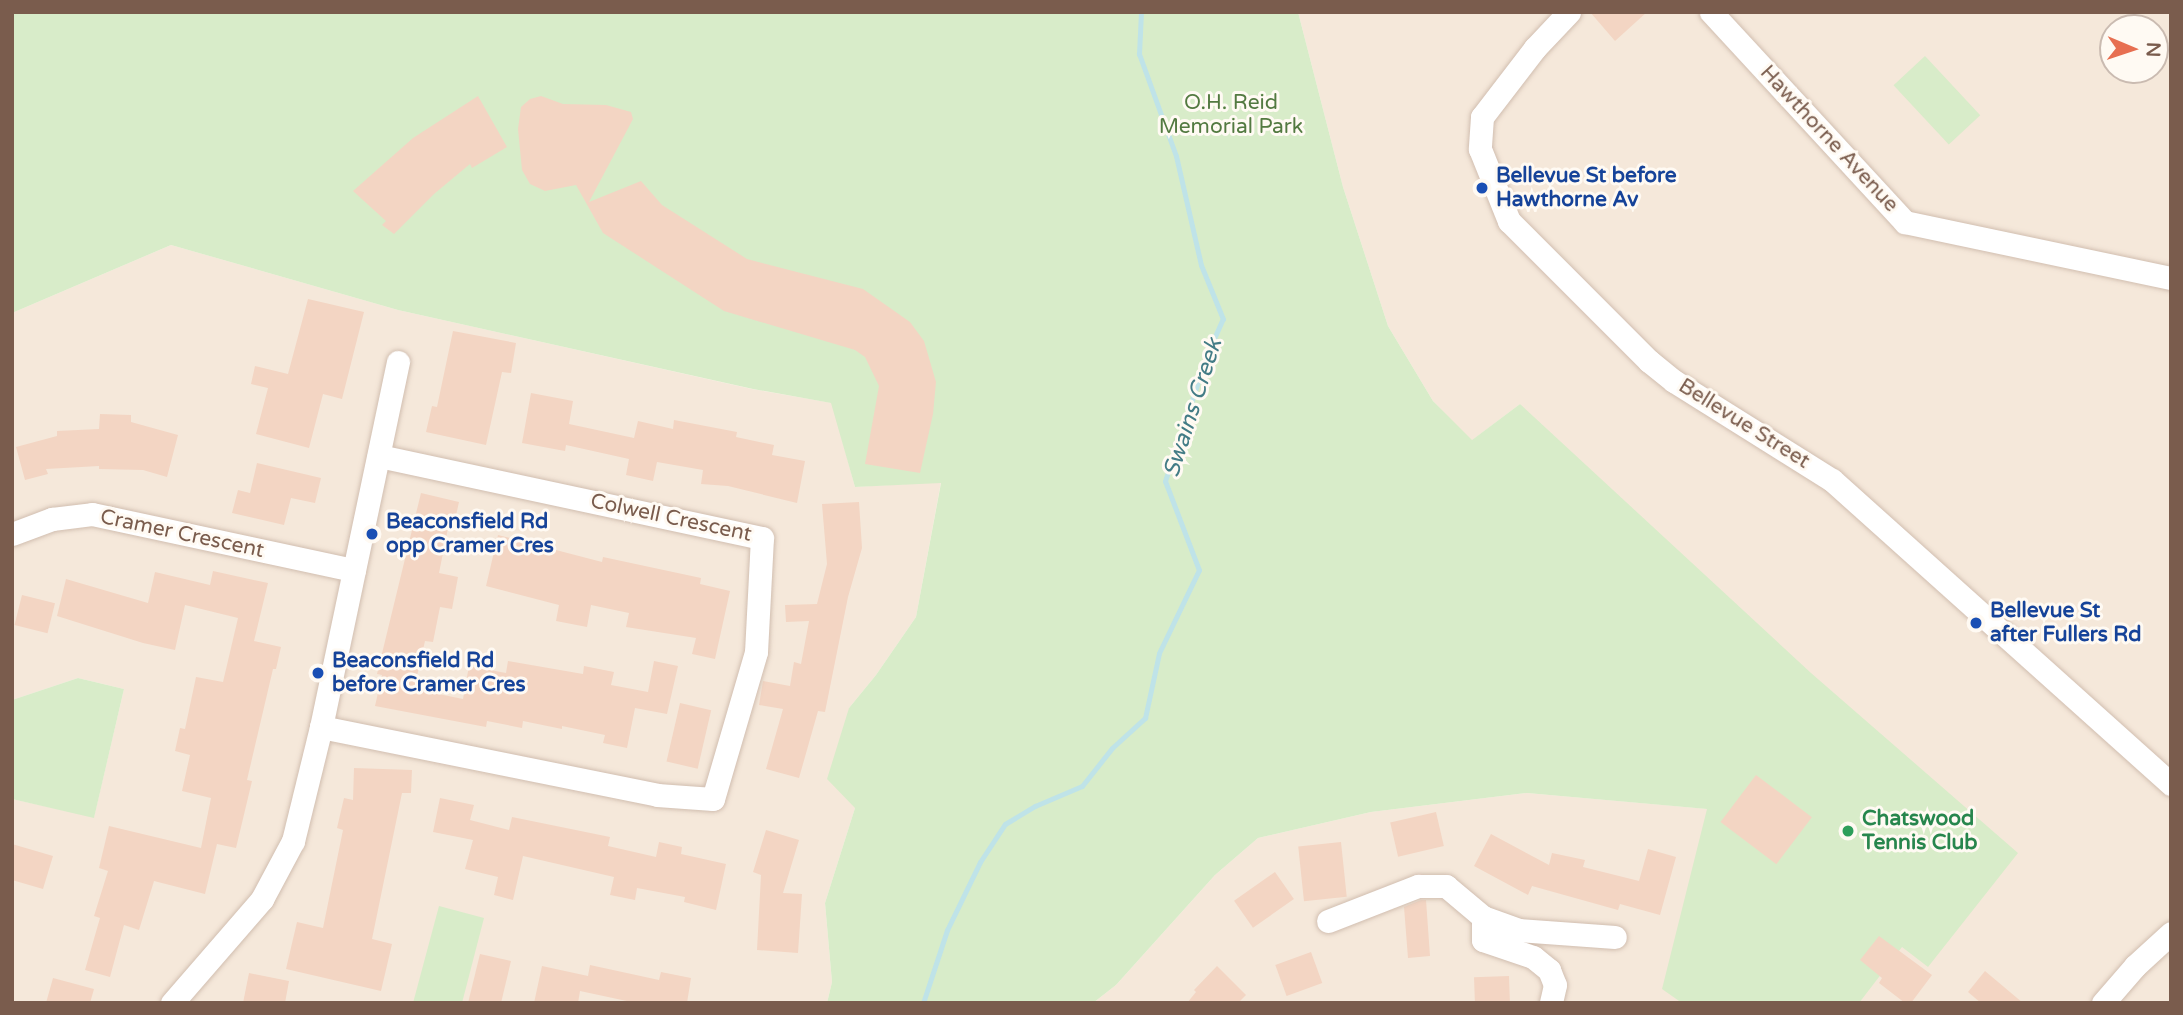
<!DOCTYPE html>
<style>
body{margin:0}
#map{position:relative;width:2183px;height:1015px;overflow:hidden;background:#fdf6ec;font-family:"Varela Round",sans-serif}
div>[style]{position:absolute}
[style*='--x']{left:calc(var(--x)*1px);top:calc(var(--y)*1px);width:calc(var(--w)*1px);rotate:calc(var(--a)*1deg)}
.residential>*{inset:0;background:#f5e8da}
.green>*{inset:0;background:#d8ecc9;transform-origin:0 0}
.stream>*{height:5px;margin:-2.5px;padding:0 2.5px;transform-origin:2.5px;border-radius:2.5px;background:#bfe3e8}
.building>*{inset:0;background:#f3d5c3;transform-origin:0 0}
.roads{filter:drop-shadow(0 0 2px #d1beb0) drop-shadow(0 0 2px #d1beb0)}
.minor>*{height:23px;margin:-11.5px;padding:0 11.5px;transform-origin:11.5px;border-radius:11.5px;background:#fff}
.dots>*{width:19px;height:19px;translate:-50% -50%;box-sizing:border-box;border:4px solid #fffaf3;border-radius:50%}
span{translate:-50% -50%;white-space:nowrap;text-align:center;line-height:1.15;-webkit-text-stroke:6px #fffaf3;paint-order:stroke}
.park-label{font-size:21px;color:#537a41}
.street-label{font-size:21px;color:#7a5c4d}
.transit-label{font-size:21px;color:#164399;font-weight:700}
.left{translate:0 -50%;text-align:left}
.leisure-label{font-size:21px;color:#27864d;font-weight:700}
.water-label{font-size:23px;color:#437c86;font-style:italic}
.frame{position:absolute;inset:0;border:14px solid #7a5c4d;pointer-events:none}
.north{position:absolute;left:2099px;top:14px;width:70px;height:70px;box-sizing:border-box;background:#fffaf3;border:2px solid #cabbb1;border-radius:50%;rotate:92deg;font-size:19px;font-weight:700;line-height:28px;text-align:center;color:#7a5c4d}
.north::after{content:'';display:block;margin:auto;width:24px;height:32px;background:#e76f51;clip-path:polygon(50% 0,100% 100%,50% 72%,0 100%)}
</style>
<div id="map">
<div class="residential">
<div style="clip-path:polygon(evenodd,1298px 12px,2171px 12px,2171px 1003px,1093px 1003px,1116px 985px,1215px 875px,1258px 838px,1371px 812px,1527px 793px,1708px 809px,1520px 404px,1471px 441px,1433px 401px,1388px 326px,1343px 187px,1298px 12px,2113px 28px,2155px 28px,2155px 70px,2113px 70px,2113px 28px)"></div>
<div style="clip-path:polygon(171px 245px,398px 310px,752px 389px,832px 403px,855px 487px,941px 482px,916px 617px,876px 675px,849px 708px,855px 808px,825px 903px,832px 982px,827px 1003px,12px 1003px,12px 799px,94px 817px,124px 689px,78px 678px,12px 700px,12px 313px)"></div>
</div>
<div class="green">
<div style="clip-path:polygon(12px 12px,1298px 12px,1343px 187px,1388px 326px,1433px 401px,1472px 440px,1520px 404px,1811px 673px,2018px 853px,1928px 967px,1902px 947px,1859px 1003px,1682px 1003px,1662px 989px,1707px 809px,1527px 793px,1371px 812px,1258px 838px,1215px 875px,1116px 985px,1093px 1003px,827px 1003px,832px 982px,825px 903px,855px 808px,827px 779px,849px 708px,876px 675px,916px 617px,941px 483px,855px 487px,831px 403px,753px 389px,398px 310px,171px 245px,12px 313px)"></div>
<div style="left:1925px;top:56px;width:81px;height:43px;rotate:47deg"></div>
<div style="clip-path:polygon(78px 678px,124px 689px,94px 818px,12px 799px,12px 700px)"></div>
<div style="clip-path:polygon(439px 906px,484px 918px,462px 1003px,413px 1003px)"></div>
</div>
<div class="stream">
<div style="--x:923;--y:1003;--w:77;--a:-71.8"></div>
<div style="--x:947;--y:930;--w:76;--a:-64.1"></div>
<div style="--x:980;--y:862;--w:45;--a:-56.7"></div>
<div style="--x:1005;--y:824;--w:35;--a:-31"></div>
<div style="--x:1035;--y:806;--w:51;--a:-23.1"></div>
<div style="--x:1082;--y:786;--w:48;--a:-51.7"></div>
<div style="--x:1112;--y:748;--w:45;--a:-42.3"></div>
<div style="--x:1145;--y:718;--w:66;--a:-77.8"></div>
<div style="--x:1159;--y:653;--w:92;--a:-64.3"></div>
<div style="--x:1199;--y:570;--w:95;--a:-110.9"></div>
<div style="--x:1165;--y:481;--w:136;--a:-71.6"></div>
<div style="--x:1208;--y:352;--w:36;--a:-66"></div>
<div style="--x:1223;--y:319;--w:58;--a:-112.2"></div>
<div style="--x:1201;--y:265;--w:112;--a:-102.9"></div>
<div style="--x:1176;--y:156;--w:109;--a:-109.9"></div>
<div style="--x:1139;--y:54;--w:42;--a:-87.3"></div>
</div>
<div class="building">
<div style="clip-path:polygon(1590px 12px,1647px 12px,1615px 41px)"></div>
<div style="clip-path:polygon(478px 96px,507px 147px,472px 168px,470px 164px,434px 194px,394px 234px,382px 225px,386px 221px,353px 191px,413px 138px)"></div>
<div style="clip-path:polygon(541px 96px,563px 104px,606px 105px,631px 112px,633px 119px,589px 202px,641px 181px,662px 205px,747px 259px,863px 289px,910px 322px,924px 341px,936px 382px,933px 414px,920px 473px,865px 464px,879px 386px,865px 357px,855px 350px,724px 311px,603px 233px,576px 185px,545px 191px,530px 184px,522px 170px,518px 129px,521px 107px,530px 99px)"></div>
<div style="clip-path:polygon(308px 299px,364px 312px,342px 399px,323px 394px,309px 448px,256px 434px,268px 388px,251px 384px,255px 366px,288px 374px)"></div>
<div style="clip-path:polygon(453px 331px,516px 343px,511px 373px,502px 372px,486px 445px,426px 432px,432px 406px,437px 407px)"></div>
<div style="clip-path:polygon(531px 393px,573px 401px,569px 424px,634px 438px,638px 421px,673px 429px,674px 420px,737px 432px,736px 437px,774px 445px,772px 455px,805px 461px,797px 503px,728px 486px,701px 484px,703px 470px,657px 462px,653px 481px,626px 475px,629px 459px,566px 445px,565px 451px,522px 443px)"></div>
<div style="clip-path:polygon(100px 414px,131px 415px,131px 422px,178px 435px,167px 477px,143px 470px,99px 469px,99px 466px,46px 469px,48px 474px,25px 480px,16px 447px,57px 436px,57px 431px,99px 429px)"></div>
<div style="clip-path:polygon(257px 463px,321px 478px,315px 503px,291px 498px,284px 525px,232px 513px,238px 490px,250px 493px)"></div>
<div style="clip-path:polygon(421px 493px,459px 502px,453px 529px,448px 528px,439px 573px,458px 577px,452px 609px,440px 607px,433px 642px,425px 641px,414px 689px,463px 699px,469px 666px,506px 673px,508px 661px,583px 674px,584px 666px,614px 672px,611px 685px,648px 692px,654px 661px,678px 666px,667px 714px,635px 708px,627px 748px,603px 743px,605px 735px,562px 726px,562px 729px,523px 721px,522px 728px,487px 721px,486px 727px,375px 706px,382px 675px,377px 674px)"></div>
<div style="clip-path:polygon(859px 502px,862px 548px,848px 597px,825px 712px,818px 711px,799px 778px,766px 769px,783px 709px,759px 705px,763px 681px,790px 686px,794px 662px,801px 664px,809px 621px,786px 622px,785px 605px,817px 604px,827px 564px,822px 504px)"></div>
<div style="clip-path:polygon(498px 535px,602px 562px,603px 557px,701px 578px,700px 584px,730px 591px,715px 659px,692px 654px,696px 638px,626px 627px,629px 613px,591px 605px,587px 627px,556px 621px,559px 605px,486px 586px)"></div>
<div style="clip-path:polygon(213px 571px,268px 583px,254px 641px,281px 647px,276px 669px,273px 669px,247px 780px,252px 781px,236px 848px,217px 844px,205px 894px,154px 881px,139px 930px,124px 925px,110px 977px,85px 970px,100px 918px,94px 916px,108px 871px,99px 868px,109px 826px,201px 848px,211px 798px,182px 791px,190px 755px,175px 751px,180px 728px,185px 729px,196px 677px,223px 682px,238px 618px,185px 605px,175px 650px,143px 643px,57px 616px,66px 579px,148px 603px,155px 572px,210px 585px)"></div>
<div style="left:22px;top:595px;width:34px;height:31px;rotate:14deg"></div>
<div style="left:680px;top:703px;width:32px;height:60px;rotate:13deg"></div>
<div style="clip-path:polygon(354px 768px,412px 770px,411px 793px,402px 793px,372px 939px,392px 944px,381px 991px,286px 969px,297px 922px,323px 928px,343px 830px,337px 828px,344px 798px,353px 800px)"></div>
<div style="left:1756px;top:775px;width:70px;height:59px;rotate:37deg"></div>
<div style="clip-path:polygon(440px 798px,474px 805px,470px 820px,509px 830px,512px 817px,610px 837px,608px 846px,656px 857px,659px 842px,682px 847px,681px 854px,726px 864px,716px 910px,684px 902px,685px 897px,637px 888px,635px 900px,610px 895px,614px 877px,523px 856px,513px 900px,494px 895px,498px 877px,465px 869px,473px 840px,433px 832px)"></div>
<div style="left:1436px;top:812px;width:35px;height:47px;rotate:77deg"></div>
<div style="clip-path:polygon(766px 830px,799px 840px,783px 893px,802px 894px,798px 953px,757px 950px,761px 875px,753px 872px)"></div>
<div style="clip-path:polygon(1491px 834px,1549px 865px,1552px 853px,1585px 860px,1583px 867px,1639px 881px,1648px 849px,1676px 857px,1660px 915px,1620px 904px,1618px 910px,1532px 886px,1528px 895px,1474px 866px)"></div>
<div style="left:1341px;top:842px;width:55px;height:43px;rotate:84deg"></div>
<div style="clip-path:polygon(12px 844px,53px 856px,43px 889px,12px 880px)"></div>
<div style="left:1275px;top:872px;width:33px;height:50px;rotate:55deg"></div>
<div style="clip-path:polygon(1421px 900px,1426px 900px,1430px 956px,1408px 958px,1404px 907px)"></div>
<div style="clip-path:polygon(1879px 936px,1932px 975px,1911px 1003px,1905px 1003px,1879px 983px,1882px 978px,1860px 960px)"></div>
<div style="left:1311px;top:952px;width:33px;height:38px;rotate:70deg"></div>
<div style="clip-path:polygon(480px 954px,511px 961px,501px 1003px,468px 1003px)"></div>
<div style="clip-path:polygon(590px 965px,659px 980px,661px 972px,691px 978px,687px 1003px,636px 1003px,580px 991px,578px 1003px,534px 1003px,542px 966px,588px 976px)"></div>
<div style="clip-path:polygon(1217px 966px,1246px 995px,1238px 1003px,1187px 1003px,1196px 992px,1194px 990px)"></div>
<div style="clip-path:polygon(1985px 971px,2023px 1003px,1981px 1003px,1968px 992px)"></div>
<div style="clip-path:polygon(249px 973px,289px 981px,285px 1003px,243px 1003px)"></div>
<div style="left:1509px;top:976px;width:27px;height:35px;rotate:88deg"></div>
<div style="clip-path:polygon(53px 978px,94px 989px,90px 1003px,46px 1003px)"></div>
</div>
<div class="roads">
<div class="minor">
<div style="--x:1569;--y:12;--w:50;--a:133.4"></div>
<div style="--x:1535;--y:48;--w:87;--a:127.5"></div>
<div style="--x:1482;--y:117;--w:32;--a:94"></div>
<div style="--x:1480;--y:149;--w:78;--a:68.1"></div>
<div style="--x:1509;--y:221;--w:198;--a:45"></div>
<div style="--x:1649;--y:361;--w:32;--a:39"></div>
<div style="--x:1674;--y:381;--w:186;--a:32.1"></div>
<div style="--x:1832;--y:480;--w:455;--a:41.9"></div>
<div style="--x:1711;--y:12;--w:286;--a:47.3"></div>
<div style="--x:1905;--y:222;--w:272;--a:11.9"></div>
<div style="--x:12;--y:534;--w:43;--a:-20.6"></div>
<div style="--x:52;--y:519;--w:40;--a:-7.1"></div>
<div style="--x:92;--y:514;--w:268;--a:12.1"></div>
<div style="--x:321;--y:727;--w:343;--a:11.4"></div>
<div style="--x:657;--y:795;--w:56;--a:4.1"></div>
<div style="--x:713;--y:799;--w:153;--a:-73.7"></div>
<div style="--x:756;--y:652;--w:114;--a:-87"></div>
<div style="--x:762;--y:538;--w:392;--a:-167.9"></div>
<div style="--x:1483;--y:917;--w:37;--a:20"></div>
<div style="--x:1518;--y:930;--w:97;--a:4.1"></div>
<div style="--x:1328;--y:921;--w:97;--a:-21.3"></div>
<div style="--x:1418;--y:886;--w:28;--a:0"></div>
<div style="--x:1446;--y:886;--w:48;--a:40"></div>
<div style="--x:1483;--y:917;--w:23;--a:90"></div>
<div style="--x:1483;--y:940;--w:53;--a:18.8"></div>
<div style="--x:1533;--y:957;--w:21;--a:39"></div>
<div style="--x:1549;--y:970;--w:16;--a:68"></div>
<div style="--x:1555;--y:985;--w:18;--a:103"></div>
<div style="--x:172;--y:1003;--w:138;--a:-49.1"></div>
<div style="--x:262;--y:899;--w:66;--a:-61.9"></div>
<div style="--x:293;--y:841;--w:117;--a:-76.2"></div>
<div style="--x:321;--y:727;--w:373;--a:-78.1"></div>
<div style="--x:2103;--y:1003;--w:49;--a:-49.1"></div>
<div style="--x:2135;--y:966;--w:49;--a:-42.5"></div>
</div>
</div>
<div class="dots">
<div style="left:1482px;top:188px;background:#1a4fb4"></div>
<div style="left:372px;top:534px;background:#1a4fb4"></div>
<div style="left:1976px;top:623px;background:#1a4fb4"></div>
<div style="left:318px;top:673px;background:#1a4fb4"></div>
<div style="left:1848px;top:831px;background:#2e9e5b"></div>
</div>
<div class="park-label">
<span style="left:1231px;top:115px">O.H. Reid<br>Memorial Park</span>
</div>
<div class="street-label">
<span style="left:1829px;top:139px;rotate:47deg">Hawthorne Avenue</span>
<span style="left:1744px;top:424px;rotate:32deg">Bellevue Street</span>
<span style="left:671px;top:518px;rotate:12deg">Colwell Crescent</span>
<span style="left:182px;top:534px;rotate:12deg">Cramer Crescent</span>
</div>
<div class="transit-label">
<span class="left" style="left:1496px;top:188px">Bellevue St before<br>Hawthorne Av</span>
<span class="left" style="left:386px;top:534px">Beaconsfield Rd<br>opp Cramer Cres</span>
<span class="left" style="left:1990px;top:623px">Bellevue St<br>after Fullers Rd</span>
<span class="left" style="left:332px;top:673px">Beaconsfield Rd<br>before Cramer Cres</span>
</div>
<div class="leisure-label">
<span class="left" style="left:1862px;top:831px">Chatswood<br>Tennis Club</span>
</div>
<div class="water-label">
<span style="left:1193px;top:408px;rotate:-72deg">Swains Creek</span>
</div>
<div class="frame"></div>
<div class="north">N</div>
</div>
